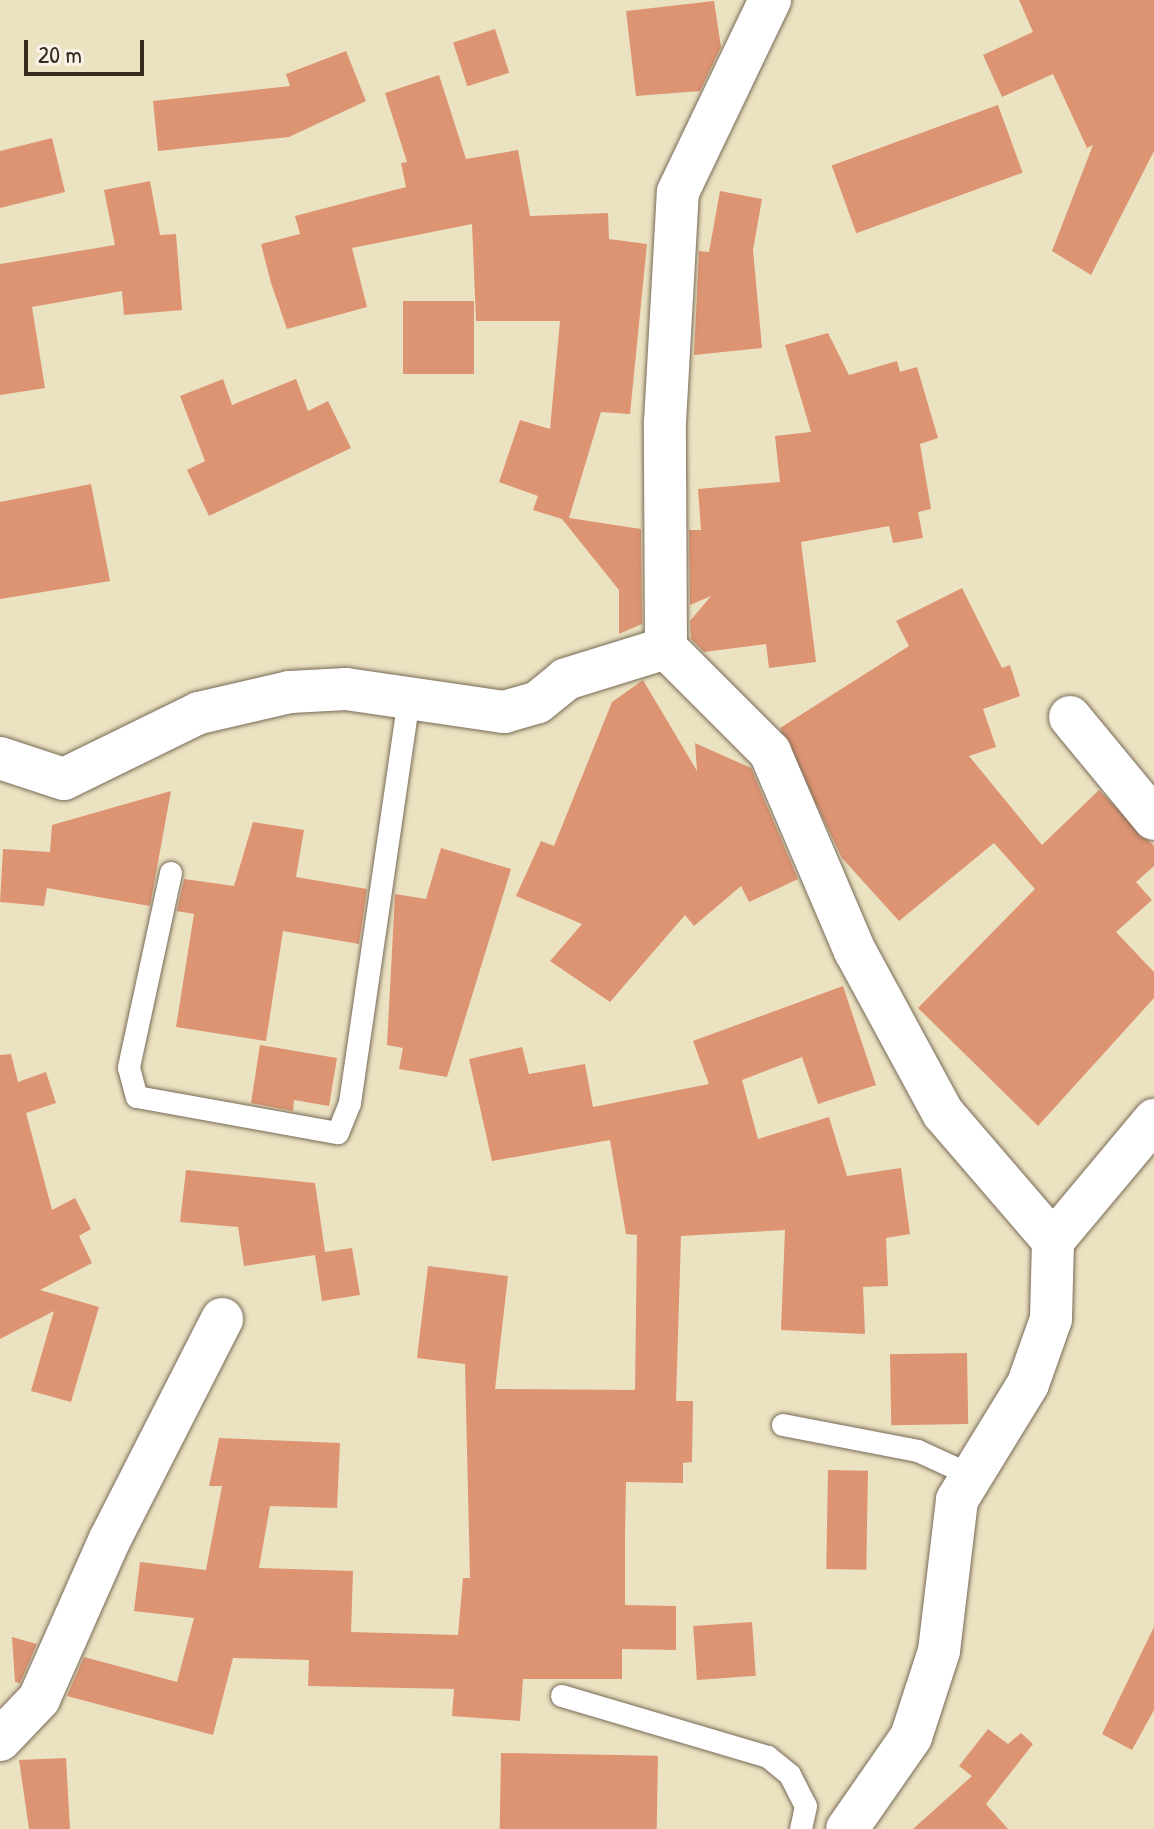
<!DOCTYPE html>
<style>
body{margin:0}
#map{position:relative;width:1154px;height:1829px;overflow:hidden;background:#ebe2c2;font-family:"Patrick Hand",sans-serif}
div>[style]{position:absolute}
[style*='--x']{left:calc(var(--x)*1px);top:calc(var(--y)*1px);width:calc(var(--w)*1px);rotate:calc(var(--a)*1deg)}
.building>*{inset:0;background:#dd9473;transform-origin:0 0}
.roads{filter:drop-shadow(0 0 2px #796a57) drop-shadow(0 0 2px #796a57)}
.service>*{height:22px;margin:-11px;padding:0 11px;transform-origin:11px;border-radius:11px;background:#fff}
.minor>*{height:42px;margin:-21px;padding:0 21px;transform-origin:21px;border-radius:21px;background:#fff}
span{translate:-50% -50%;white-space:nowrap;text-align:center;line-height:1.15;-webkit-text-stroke:6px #f7f3e8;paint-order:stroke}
.scale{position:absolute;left:24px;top:40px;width:120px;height:36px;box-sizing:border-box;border:4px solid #3b2a1e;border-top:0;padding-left:10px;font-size:24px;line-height:28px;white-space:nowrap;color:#3b2a1e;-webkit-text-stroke:6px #f7f3e8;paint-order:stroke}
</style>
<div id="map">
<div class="building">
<div style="clip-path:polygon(1019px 0,1154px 0,1154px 151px,1091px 275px,1052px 251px,1093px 145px,1087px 148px,1053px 74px,1002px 97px,983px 55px,1033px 32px)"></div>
<div style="clip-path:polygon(714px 1px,721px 47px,700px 91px,636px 96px,626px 11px)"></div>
<div style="left:495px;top:29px;width:46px;height:44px;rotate:72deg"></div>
<div style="clip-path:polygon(346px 51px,366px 101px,289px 137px,158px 151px,153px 101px,290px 86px,286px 74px)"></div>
<div style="clip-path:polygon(439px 75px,466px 159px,518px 150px,530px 216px,608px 213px,609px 239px,647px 244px,630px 414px,601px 412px,569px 518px,641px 529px,642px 624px,619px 634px,619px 590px,562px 519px,533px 510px,538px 496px,499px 482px,520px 420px,550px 429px,560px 321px,476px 321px,472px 224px,352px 248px,367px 307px,287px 329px,271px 283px,261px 244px,300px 234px,295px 216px,406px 187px,401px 163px,407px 162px,385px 93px)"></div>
<div style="left:998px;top:105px;width:72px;height:177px;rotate:70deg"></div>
<div style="clip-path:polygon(52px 138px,65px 192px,0 208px,0 151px)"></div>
<div style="clip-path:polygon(150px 181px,160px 235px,176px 234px,182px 310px,124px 315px,122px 291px,32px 307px,45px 388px,0 395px,0 264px,115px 245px,104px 190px)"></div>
<div style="clip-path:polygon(720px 191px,762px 199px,753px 250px,762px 348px,694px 355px,699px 251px,709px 252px)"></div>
<div style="left:474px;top:301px;width:73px;height:71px;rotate:90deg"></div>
<div style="clip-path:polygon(828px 333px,849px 375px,897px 361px,900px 372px,917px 367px,938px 438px,920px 444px,931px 509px,918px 512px,923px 538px,893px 543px,889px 526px,801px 542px,816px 662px,769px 668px,766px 644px,704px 652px,691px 639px,690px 621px,711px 596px,690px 605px,689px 530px,701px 530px,698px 489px,780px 482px,775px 436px,811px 432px,785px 345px)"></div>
<div style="clip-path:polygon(223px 379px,232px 405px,296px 379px,308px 411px,328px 401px,351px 448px,209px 516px,187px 470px,205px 461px,180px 396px)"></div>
<div style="clip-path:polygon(91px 484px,110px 581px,0 599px,0 502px)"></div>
<div style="clip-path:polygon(962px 588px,1002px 668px,1010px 665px,1020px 696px,983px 709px,996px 747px,969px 756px,1042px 845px,1099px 790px,1154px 846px,1154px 866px,1136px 882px,1152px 900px,1116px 932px,1154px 972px,1154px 998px,1038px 1126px,918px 1008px,1035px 889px,994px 843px,899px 921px,842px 858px,780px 728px,909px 646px,896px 621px)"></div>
<div style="clip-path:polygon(643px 680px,697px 771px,695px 743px,751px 768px,798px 879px,749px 902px,741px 886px,694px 926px,685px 915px,610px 1002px,550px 961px,582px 924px,516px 896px,541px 841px,554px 846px,612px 702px)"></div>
<div style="clip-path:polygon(171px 791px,150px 906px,47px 888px,44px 906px,0 902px,3px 849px,50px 852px,52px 825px)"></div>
<div style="clip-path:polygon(253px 822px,304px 830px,296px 877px,367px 889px,359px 944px,283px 931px,266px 1041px,176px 1027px,194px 914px,177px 911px,184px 879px,234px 886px)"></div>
<div style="clip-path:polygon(441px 848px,511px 869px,447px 1077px,399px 1069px,403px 1048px,387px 1045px,395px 894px,426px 899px)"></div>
<div style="clip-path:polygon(843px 986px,876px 1085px,818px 1104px,802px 1057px,742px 1080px,758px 1139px,829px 1117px,847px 1176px,901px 1168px,910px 1234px,886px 1238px,888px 1286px,863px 1287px,865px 1334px,781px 1330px,785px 1230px,681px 1236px,676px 1401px,693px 1401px,692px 1462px,683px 1463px,683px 1483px,626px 1482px,625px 1535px,625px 1605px,676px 1606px,676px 1650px,622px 1649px,622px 1679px,523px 1679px,520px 1721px,452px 1716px,454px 1689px,308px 1686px,309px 1660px,233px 1658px,213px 1735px,67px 1696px,84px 1657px,177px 1682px,194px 1618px,134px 1611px,140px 1562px,206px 1570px,222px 1486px,209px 1486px,219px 1438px,340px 1443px,337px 1508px,270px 1506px,259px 1568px,353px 1571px,351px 1632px,458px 1635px,463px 1578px,470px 1578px,465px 1364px,417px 1358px,428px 1266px,508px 1276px,495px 1389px,635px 1390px,637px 1235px,626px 1234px,610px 1140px,492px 1161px,469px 1059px,522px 1047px,529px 1074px,585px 1064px,593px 1107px,709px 1084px,693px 1041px)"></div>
<div style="clip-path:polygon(260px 1045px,337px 1058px,329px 1106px,294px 1100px,293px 1111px,251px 1103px)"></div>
<div style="clip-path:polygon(11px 1054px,18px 1082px,46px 1072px,56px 1103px,26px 1113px,52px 1210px,75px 1198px,91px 1229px,79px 1236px,92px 1263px,40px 1290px,99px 1307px,71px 1402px,31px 1391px,54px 1311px,0 1339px,0 1055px)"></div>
<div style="clip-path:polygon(186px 1170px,315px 1183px,325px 1252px,352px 1248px,360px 1295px,322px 1301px,315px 1255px,244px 1266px,238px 1227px,180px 1222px)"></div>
<div style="left:967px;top:1353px;width:71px;height:77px;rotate:89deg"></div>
<div style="left:828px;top:1470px;width:40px;height:99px;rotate:1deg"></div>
<div style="left:752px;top:1622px;width:54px;height:59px;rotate:86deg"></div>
<div style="clip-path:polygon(1154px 1627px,1154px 1710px,1132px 1750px,1102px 1734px)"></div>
<div style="clip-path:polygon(12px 1637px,37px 1644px,20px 1683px,15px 1682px)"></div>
<div style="clip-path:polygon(988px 1729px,1008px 1744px,1021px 1733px,1033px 1744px,986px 1804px,1008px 1829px,913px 1829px,972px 1776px,959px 1766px)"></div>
<div style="left:501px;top:1753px;width:157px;height:76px;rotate:1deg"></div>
<div style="clip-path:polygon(66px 1758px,70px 1829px,29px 1829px,19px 1760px)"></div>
</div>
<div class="roads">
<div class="service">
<div style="--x:171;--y:873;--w:199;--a:102.2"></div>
<div style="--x:129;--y:1068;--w:30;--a:75"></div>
<div style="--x:137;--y:1097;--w:204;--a:10.2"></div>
<div style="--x:338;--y:1133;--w:32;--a:-68"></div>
<div style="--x:350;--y:1103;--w:407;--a:-81.7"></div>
<div style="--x:783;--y:1425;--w:137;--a:10.9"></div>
<div style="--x:918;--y:1451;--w:55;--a:24.7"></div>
<div style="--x:562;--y:1696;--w:215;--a:16.5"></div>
<div style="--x:768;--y:1757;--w:28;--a:39"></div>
<div style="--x:790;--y:1775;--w:35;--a:63"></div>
<div style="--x:806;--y:1806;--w:24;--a:102"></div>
</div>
<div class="minor">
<div style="--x:666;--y:648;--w:147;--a:45"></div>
<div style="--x:770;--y:752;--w:216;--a:66.9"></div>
<div style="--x:855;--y:951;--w:184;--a:61.5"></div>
<div style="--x:943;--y:1113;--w:169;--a:49.3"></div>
<div style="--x:1053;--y:1241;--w:78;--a:91.5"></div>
<div style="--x:1051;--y:1319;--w:69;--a:109.5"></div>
<div style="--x:1028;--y:1384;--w:136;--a:121.5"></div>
<div style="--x:957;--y:1500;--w:152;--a:96.8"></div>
<div style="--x:939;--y:1651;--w:90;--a:108"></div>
<div style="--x:911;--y:1737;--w:112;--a:124.8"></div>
<div style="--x:1070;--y:717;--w:132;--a:50.5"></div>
<div style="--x:0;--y:758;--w:67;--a:18.2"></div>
<div style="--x:64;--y:779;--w:150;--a:-26.1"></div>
<div style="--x:199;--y:713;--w:93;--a:-13"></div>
<div style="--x:290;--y:692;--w:56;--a:-3.1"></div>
<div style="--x:346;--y:689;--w:160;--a:8.3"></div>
<div style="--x:504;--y:712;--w:35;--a:-16"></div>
<div style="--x:538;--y:702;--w:36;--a:-39"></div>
<div style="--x:566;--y:679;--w:105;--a:-17.2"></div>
<div style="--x:666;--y:648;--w:226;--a:-90.3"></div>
<div style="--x:665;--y:422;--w:230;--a:-86.8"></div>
<div style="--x:678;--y:192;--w:213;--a:-64.4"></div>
<div style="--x:1053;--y:1241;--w:158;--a:-50.1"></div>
<div style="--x:0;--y:1740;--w:57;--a:-46.4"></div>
<div style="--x:39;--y:1699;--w:175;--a:-66.1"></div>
<div style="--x:110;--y:1539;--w:247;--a:-63"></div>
</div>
</div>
<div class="scale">20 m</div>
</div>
